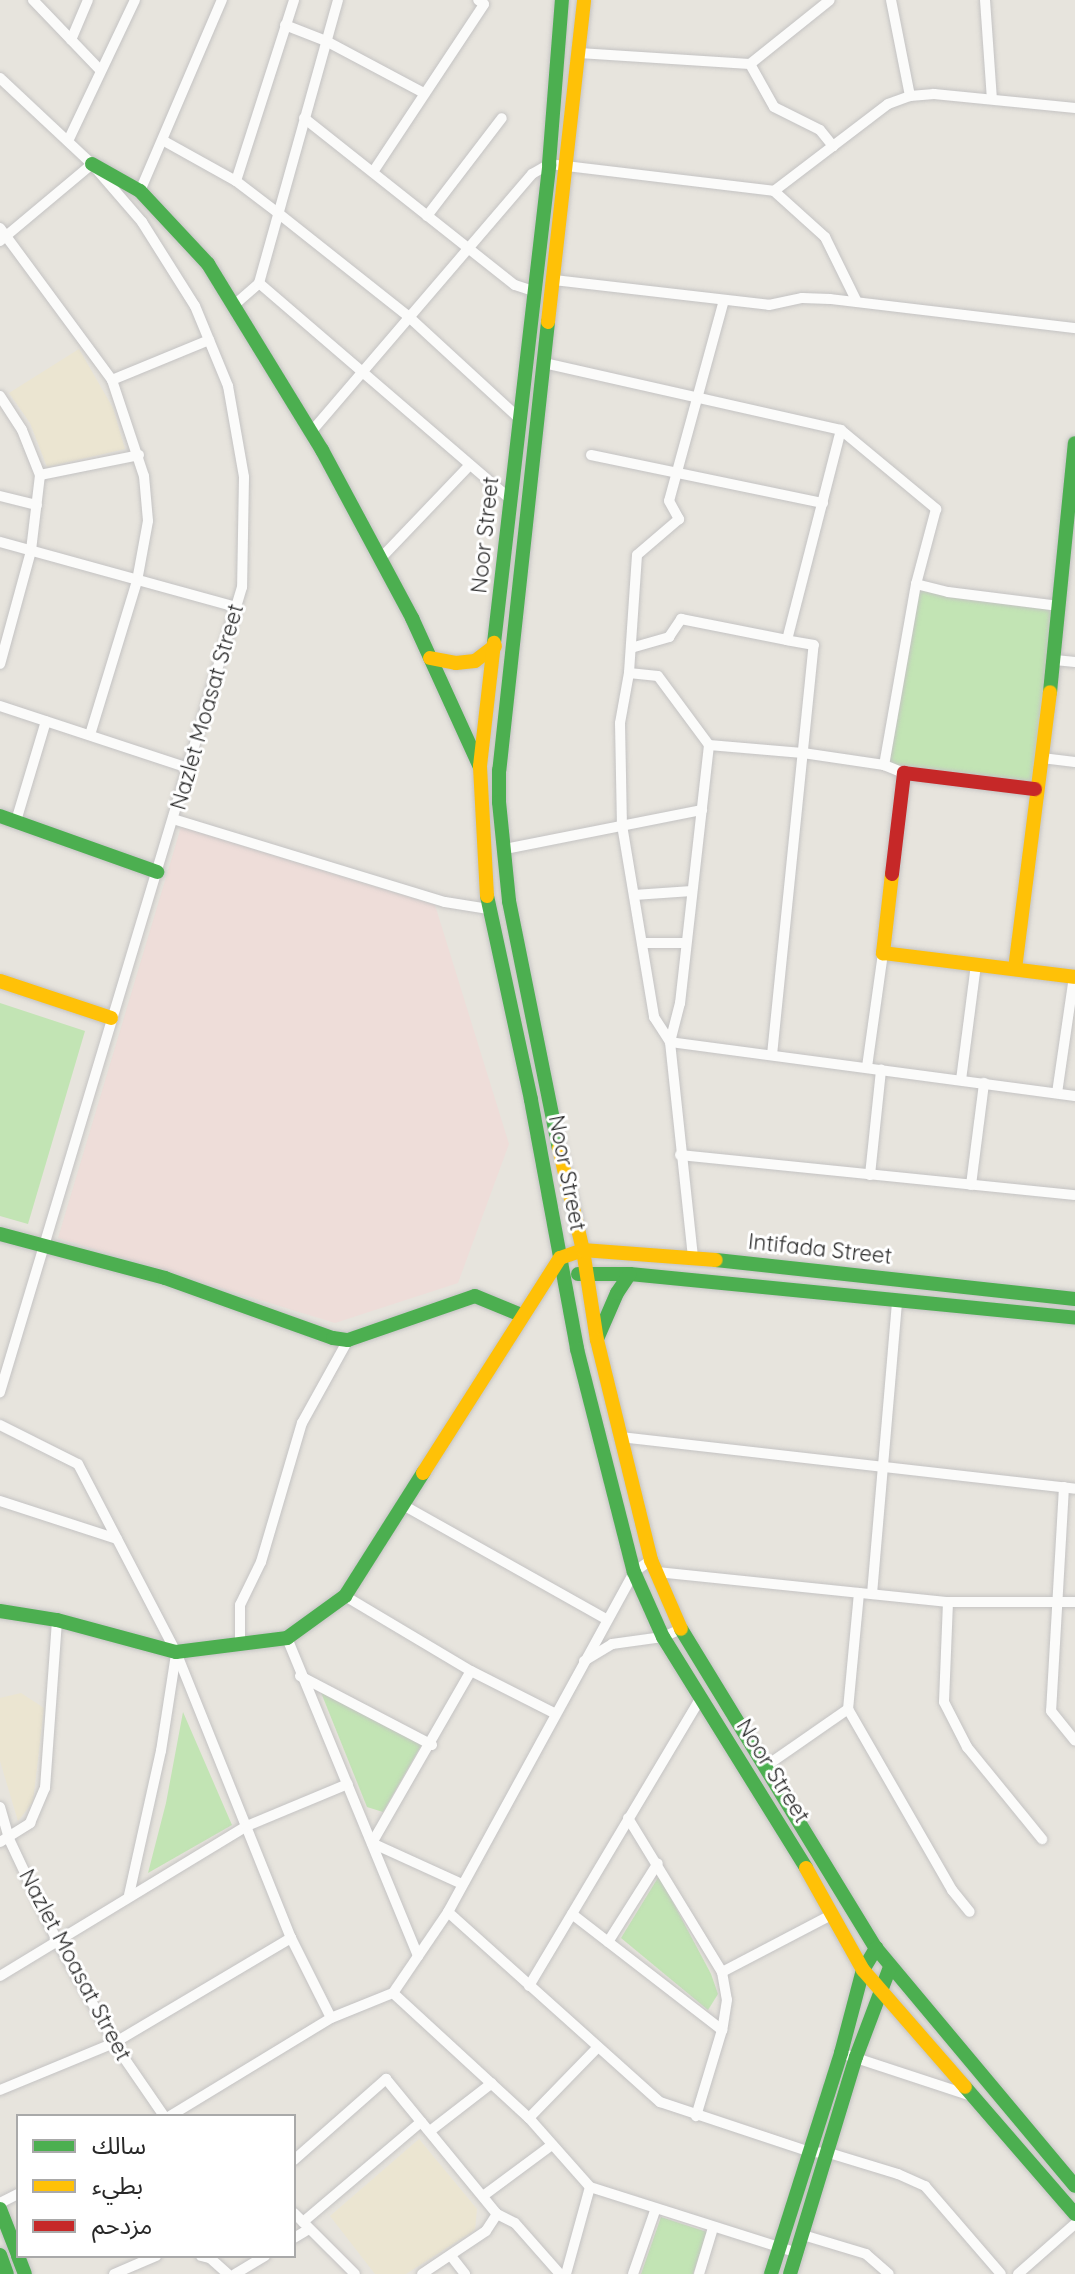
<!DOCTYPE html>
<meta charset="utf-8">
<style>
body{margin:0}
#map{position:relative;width:1075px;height:2274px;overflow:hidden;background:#e7e4dd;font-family:Quicksand,"Noto Sans Arabic",sans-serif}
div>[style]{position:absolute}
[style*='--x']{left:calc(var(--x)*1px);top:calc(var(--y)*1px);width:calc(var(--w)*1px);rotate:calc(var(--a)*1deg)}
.education>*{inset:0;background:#ebe5d1}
.medical>*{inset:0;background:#eeddd9}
.green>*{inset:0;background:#c2e4b4}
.roads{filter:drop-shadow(0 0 2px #c4c3c3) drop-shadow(0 0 2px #c4c3c3)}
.street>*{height:10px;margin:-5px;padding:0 5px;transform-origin:5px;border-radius:5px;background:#fbfbfa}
.fast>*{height:14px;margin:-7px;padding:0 7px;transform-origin:7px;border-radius:7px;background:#4caf50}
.slow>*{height:14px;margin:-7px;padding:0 7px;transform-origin:7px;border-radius:7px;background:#ffc107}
.jam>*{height:14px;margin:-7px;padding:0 7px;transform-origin:7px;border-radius:7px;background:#c62828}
span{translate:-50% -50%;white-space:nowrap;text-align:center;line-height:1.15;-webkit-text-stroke:6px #fff;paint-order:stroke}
.street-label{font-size:22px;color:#282828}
.legend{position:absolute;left:16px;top:2114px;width:280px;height:144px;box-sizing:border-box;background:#fff;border:2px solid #a9a9a9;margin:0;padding:10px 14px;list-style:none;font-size:24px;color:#282828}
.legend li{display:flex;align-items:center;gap:16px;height:40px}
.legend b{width:40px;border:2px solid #a9a9a9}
</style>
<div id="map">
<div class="education">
<div style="clip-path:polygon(79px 349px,113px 408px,125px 449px,47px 467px,30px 423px,9px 393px)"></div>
<div style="clip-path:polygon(21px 1693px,44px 1708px,33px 1802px,18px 1821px,0 1761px,0 1698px)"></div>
<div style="clip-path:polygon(419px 2139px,477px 2209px,475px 2230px,406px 2274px,375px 2274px,330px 2216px)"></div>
</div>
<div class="medical">
<div style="clip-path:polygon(181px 827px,435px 905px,509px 1144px,458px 1283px,335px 1323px,58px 1238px)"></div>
</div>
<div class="green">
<div style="clip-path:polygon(918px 588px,1055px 609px,1033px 785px,904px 770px,889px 763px)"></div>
<div style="clip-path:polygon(0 1003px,85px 1031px,28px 1224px,0 1216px)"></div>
<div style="clip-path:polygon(320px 1690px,422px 1744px,383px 1812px,367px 1807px)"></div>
<div style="clip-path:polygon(183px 1712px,232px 1825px,148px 1873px,166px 1803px)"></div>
<div style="clip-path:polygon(659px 1876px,711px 1974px,718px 1994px,708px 2010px,621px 1938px)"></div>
<div style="clip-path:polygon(661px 2217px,707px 2232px,693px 2274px,641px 2274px)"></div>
</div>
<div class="roads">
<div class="street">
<div style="--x:33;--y:0;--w:98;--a:46.2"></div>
<div style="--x:891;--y:0;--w:98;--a:78.8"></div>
<div style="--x:985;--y:0;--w:99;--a:86"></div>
<div style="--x:285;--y:25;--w:44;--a:21.3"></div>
<div style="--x:326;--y:41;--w:111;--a:28"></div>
<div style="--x:71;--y:40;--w:43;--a:-67"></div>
<div style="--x:579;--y:53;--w:171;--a:3.7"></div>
<div style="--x:750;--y:64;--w:102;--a:-38.7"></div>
<div style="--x:750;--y:64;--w:49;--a:60.8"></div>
<div style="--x:774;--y:107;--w:51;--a:26.6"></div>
<div style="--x:820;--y:130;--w:21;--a:51"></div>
<div style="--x:0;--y:78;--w:126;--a:43.1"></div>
<div style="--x:92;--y:164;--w:77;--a:49.2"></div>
<div style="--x:142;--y:222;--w:99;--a:57.8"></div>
<div style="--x:195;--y:306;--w:87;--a:67.6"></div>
<div style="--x:228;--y:386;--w:92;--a:80"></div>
<div style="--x:244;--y:477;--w:110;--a:91"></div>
<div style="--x:242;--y:587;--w:841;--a:106.73"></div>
<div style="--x:304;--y:118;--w:269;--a:38.4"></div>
<div style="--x:515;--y:285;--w:20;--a:18"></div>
<div style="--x:68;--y:141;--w:156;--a:-64.6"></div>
<div style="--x:164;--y:141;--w:82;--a:29.1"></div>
<div style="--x:236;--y:181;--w:53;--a:37.3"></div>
<div style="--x:278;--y:213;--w:167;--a:38.4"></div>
<div style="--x:409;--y:317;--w:151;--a:42.6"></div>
<div style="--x:373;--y:172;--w:201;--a:-56.5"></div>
<div style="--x:484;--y:4;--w:7;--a:-146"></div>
<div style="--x:236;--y:181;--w:190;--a:-72.2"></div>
<div style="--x:140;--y:191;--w:208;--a:-66.8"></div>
<div style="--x:774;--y:191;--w:143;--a:-37.3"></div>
<div style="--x:888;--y:104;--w:23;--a:-20"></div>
<div style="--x:910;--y:96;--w:24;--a:-5"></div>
<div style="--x:934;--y:94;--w:142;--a:5.7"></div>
<div style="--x:427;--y:216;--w:123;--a:-52.6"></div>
<div style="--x:0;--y:228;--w:189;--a:53.6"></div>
<div style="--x:112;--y:380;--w:101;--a:71.6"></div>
<div style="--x:144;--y:476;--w:45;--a:84.9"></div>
<div style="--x:148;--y:521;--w:61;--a:100.4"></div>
<div style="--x:137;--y:581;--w:161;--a:107"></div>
<div style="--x:0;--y:241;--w:120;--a:-39.9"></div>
<div style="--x:554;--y:280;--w:216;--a:6.6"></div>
<div style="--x:769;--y:305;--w:34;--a:-12"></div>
<div style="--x:802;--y:298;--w:28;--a:2"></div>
<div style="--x:830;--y:299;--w:247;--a:6.8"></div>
<div style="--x:259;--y:283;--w:333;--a:40.7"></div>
<div style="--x:724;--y:300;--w:208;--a:105.3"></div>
<div style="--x:669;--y:501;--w:21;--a:61"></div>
<div style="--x:679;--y:519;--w:55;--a:139.4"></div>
<div style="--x:637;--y:555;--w:118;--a:93.9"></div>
<div style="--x:629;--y:673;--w:51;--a:100.2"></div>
<div style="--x:620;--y:723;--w:102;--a:88.9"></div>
<div style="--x:622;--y:825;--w:195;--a:80.5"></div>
<div style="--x:654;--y:1017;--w:30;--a:57"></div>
<div style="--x:670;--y:1042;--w:409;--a:7.6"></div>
<div style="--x:233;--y:306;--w:35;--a:-41"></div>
<div style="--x:259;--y:283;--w:294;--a:-74.4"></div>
<div style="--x:544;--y:363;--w:304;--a:12.7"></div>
<div style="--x:841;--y:430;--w:124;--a:39.7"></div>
<div style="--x:936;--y:509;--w:78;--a:104.9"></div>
<div style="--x:916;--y:584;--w:184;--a:100"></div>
<div style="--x:112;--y:380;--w:105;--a:-22.4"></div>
<div style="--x:0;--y:396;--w:40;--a:57.1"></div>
<div style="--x:22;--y:430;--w:48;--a:68.2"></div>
<div style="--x:40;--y:475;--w:77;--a:96.8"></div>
<div style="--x:31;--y:551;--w:117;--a:105.3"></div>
<div style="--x:311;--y:432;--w:340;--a:-49.4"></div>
<div style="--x:532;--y:174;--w:20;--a:-30"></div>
<div style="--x:549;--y:164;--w:227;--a:6.8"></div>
<div style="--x:774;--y:191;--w:69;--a:42"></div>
<div style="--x:825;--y:237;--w:72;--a:63.8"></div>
<div style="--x:591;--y:455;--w:237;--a:11.7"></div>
<div style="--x:40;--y:475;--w:101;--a:-11.4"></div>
<div style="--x:0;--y:496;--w:38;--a:14"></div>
<div style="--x:0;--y:542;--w:245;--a:15.4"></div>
<div style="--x:380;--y:559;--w:129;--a:-46.3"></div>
<div style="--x:916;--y:584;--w:33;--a:14"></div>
<div style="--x:948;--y:592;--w:112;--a:7.2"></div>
<div style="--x:631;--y:648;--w:40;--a:-16"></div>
<div style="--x:669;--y:637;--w:22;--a:-56"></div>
<div style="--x:681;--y:619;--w:108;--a:11.2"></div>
<div style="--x:1055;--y:660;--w:20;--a:6"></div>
<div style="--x:629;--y:673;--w:29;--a:6"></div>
<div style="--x:658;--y:676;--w:86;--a:53.5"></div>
<div style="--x:709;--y:745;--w:260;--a:96.4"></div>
<div style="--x:680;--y:1003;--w:40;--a:104.4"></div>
<div style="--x:670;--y:1042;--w:217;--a:83.9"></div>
<div style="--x:0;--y:706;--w:199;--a:18.2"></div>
<div style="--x:709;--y:745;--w:94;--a:4.9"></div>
<div style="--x:803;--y:753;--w:82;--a:8.4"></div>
<div style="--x:884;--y:765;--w:22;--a:22"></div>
<div style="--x:1042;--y:758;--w:33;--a:7"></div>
<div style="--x:173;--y:819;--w:284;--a:17"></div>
<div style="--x:445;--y:902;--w:44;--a:9.2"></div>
<div style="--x:16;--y:821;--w:104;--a:-73.3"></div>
<div style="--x:505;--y:849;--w:201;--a:-11.2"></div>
<div style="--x:634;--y:895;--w:58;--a:-3.9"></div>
<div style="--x:642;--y:943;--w:44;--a:0"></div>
<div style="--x:772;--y:1055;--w:412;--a:-84.2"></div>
<div style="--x:814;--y:645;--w:27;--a:-170"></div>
<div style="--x:787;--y:640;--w:217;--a:-75.6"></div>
<div style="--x:867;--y:1067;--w:115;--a:-82"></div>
<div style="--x:961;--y:1080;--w:117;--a:-82.6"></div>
<div style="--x:1057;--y:1093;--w:117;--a:-81.7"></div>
<div style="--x:680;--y:1155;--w:397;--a:5.8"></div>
<div style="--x:870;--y:1175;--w:106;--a:-84"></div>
<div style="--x:971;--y:1185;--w:103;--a:-82.7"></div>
<div style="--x:0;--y:1425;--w:87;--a:26.6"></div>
<div style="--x:78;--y:1464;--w:212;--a:62.5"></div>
<div style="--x:176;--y:1652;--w:308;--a:68.1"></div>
<div style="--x:291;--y:1938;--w:89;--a:63.4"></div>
<div style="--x:621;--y:1437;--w:457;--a:6.5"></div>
<div style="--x:1064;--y:1487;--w:224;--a:93.3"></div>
<div style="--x:1051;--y:1711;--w:38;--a:51"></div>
<div style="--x:0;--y:1501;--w:123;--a:18"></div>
<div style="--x:403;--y:1505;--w:233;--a:29.3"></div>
<div style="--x:657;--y:1572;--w:293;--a:5.9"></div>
<div style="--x:948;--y:1602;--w:127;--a:0"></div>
<div style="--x:859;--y:1593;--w:117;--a:95.4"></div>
<div style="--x:848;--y:1709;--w:209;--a:60.1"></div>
<div style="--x:952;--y:1890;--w:28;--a:51"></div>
<div style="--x:872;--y:1594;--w:295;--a:-85.1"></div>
<div style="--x:345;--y:1596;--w:147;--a:30.8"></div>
<div style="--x:471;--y:1671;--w:93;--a:26.8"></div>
<div style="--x:948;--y:1602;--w:100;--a:92.3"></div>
<div style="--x:944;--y:1702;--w:51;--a:62.9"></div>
<div style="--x:967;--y:1747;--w:119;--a:50.8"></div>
<div style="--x:287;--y:1638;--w:344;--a:67.6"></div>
<div style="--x:240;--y:1644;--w:39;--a:-90"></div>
<div style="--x:240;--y:1605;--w:48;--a:-64"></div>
<div style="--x:261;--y:1562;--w:145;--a:-73.6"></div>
<div style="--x:302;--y:1423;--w:95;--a:-61"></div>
<div style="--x:584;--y:1661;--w:33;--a:-31"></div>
<div style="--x:612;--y:1644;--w:51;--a:-7.8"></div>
<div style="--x:663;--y:1637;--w:20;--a:-24"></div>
<div style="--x:300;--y:1676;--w:149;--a:27.6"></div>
<div style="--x:766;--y:1766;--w:100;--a:-34.8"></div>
<div style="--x:0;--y:1807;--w:33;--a:74"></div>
<div style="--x:9;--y:1839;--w:113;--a:64.8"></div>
<div style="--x:57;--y:1941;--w:128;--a:60.4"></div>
<div style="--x:120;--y:2052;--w:78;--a:55.5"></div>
<div style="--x:628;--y:1818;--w:180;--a:58.6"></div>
<div style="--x:722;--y:1972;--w:28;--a:80"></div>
<div style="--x:727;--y:2000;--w:30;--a:99"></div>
<div style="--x:722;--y:2030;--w:90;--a:106.8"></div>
<div style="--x:0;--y:1842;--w:36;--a:-32"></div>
<div style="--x:30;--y:1823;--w:38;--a:-67"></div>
<div style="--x:45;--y:1788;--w:168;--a:-85.9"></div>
<div style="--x:462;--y:1884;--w:99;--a:-155.5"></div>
<div style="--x:372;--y:1843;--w:198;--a:-60.1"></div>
<div style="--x:129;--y:1895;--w:148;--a:-77.5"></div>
<div style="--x:161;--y:1751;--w:98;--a:-81.2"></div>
<div style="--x:448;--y:1912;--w:285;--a:41.9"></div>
<div style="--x:660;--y:2102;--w:158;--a:18.4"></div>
<div style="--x:810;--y:2152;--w:19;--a:3"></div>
<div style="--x:829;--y:2153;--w:72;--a:16.9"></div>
<div style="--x:898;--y:2174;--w:30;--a:24"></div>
<div style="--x:925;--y:2186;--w:116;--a:49.2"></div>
<div style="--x:572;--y:1914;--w:190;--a:37.7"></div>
<div style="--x:608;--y:1942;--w:93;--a:-57.7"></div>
<div style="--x:722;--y:1972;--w:123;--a:-27.6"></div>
<div style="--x:0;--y:1976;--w:289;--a:-31.3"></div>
<div style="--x:247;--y:1826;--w:109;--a:-22.6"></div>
<div style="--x:529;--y:1986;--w:336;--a:-59.2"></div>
<div style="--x:393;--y:1993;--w:185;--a:42.6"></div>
<div style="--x:529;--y:2118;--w:92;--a:48.5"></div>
<div style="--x:590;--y:2187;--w:218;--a:17.6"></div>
<div style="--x:841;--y:2053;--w:138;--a:18.2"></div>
<div style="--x:0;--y:2090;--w:123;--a:-22.4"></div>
<div style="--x:114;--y:2043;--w:206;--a:-30.7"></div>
<div style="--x:170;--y:2116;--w:188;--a:-31.3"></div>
<div style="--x:331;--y:2018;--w:67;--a:-22"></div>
<div style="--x:393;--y:1993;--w:98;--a:-55.8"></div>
<div style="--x:448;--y:1912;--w:388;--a:-61.3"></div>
<div style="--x:634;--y:1572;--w:21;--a:-35"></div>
<div style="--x:529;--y:2118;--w:99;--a:-45.8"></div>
<div style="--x:430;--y:2131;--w:78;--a:-37.7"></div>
<div style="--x:294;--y:2160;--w:123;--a:-41.4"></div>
<div style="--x:386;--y:2079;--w:175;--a:50.6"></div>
<div style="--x:497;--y:2214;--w:20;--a:123"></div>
<div style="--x:486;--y:2231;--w:77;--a:146.1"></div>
<div style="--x:483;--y:2196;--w:86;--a:-36.5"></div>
<div style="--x:0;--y:2203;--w:20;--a:-27"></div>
<div style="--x:294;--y:2213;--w:86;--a:45"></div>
<div style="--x:497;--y:2214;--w:20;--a:27"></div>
<div style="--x:515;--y:2223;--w:68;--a:48.6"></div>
<div style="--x:303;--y:2222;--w:155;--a:-40.3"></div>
<div style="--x:803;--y:2235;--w:66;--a:16.8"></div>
<div style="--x:866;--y:2254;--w:30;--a:41"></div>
<div style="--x:294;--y:2238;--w:17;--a:-31"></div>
<div style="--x:201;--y:2256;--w:9;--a:13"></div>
<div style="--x:210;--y:2258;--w:24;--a:42"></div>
<div style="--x:451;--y:2256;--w:23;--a:52"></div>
<div style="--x:114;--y:2274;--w:46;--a:-23.2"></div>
<div style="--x:235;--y:2274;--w:35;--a:-31"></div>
<div style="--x:566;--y:2274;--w:90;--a:-74.6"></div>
<div style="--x:633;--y:2274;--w:67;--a:-70.8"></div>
<div style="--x:699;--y:2274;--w:48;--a:-73.1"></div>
<div style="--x:1018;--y:2274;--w:76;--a:-41.3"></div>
</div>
<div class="fast">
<div style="--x:92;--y:164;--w:55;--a:29.4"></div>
<div style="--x:140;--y:191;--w:100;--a:47"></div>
<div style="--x:208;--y:264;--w:218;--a:58.5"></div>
<div style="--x:322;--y:450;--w:191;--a:61.8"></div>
<div style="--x:412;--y:618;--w:162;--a:65.5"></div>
<div style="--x:548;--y:322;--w:451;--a:96.2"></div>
<div style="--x:499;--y:770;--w:32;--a:90"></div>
<div style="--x:499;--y:802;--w:100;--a:84.2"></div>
<div style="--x:509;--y:901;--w:252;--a:78.6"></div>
<div style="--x:494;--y:643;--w:482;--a:-83.4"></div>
<div style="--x:549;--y:164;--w:165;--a:-85.5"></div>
<div style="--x:1050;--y:692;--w:250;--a:-84.3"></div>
<div style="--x:0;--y:816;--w:167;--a:19.6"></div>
<div style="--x:487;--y:896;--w:209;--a:77.8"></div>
<div style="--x:531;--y:1100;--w:253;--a:79.5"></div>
<div style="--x:577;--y:1349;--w:230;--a:75.7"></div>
<div style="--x:634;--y:1572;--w:71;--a:66"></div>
<div style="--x:663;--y:1637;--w:272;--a:58.2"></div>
<div style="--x:0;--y:1234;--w:171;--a:14.9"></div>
<div style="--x:165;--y:1278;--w:178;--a:19.7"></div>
<div style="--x:333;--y:1338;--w:15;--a:8"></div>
<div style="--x:348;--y:1340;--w:134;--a:-19.1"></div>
<div style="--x:475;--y:1296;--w:50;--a:22.4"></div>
<div style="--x:716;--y:1260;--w:361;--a:6.2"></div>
<div style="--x:578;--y:1274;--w:52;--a:0"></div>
<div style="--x:630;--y:1274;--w:447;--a:5.6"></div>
<div style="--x:597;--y:1339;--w:50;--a:-66.5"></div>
<div style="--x:617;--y:1293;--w:23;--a:-56"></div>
<div style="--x:0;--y:1611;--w:58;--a:9"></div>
<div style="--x:57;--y:1620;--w:123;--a:15.1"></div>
<div style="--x:176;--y:1652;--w:112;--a:-7.2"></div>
<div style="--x:287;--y:1638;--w:72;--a:-35.9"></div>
<div style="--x:345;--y:1596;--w:146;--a:-57.6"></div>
<div style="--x:681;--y:1629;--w:374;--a:58.6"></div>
<div style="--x:876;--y:1948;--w:310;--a:50.1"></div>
<div style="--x:965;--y:2087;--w:168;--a:49.1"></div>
<div style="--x:0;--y:2209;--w:49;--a:68.6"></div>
<div style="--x:0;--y:2255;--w:20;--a:70"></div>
<div style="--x:18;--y:2256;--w:19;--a:69"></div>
<div style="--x:771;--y:2274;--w:232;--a:-72.4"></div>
<div style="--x:841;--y:2053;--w:86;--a:-75.2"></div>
<div style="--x:863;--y:1970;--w:26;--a:-59"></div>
<div style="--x:790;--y:2274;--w:227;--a:-73.1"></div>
<div style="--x:856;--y:2057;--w:96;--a:-69.3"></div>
</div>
<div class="slow">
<div style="--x:548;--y:322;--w:324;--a:-83.6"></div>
<div style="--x:430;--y:658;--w:26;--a:11"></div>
<div style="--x:456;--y:663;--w:19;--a:-6"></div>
<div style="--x:475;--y:661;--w:25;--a:-37"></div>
<div style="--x:892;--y:874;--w:80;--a:96.5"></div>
<div style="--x:883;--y:953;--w:193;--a:7.1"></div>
<div style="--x:487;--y:896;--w:130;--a:-93.1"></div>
<div style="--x:480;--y:766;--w:124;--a:-83.5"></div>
<div style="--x:1015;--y:969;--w:279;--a:-82.8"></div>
<div style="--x:0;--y:981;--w:117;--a:18.4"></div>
<div style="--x:559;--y:1148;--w:105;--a:76.8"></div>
<div style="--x:583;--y:1250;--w:91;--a:81.2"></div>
<div style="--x:597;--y:1340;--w:227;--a:76.2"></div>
<div style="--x:651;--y:1560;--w:75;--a:66.5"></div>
<div style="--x:423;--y:1473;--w:255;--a:-57.5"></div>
<div style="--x:560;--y:1258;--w:24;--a:-19"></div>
<div style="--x:583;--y:1250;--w:133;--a:4.3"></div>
<div style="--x:806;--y:1868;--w:117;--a:60.8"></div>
<div style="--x:863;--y:1970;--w:155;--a:48.9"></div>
</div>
<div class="jam">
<div style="--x:892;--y:874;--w:102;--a:-83.2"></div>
<div style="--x:904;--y:773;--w:132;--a:7"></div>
</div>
</div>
<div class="street-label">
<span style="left:485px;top:535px;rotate:-84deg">Noor Street</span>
<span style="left:207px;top:707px;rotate:-74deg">Nazlet Moasat Street</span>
<span style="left:567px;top:1173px;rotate:79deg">Noor Street</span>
<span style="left:820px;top:1249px;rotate:6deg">Intifada Street</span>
<span style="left:773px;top:1771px;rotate:58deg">Noor Street</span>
<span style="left:75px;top:1965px;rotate:62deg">Nazlet Moasat Street</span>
</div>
<ul class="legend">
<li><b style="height:10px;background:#4caf50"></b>سالك</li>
<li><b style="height:10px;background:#ffc107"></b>بطيء</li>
<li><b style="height:10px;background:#c62828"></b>مزدحم</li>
</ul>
</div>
